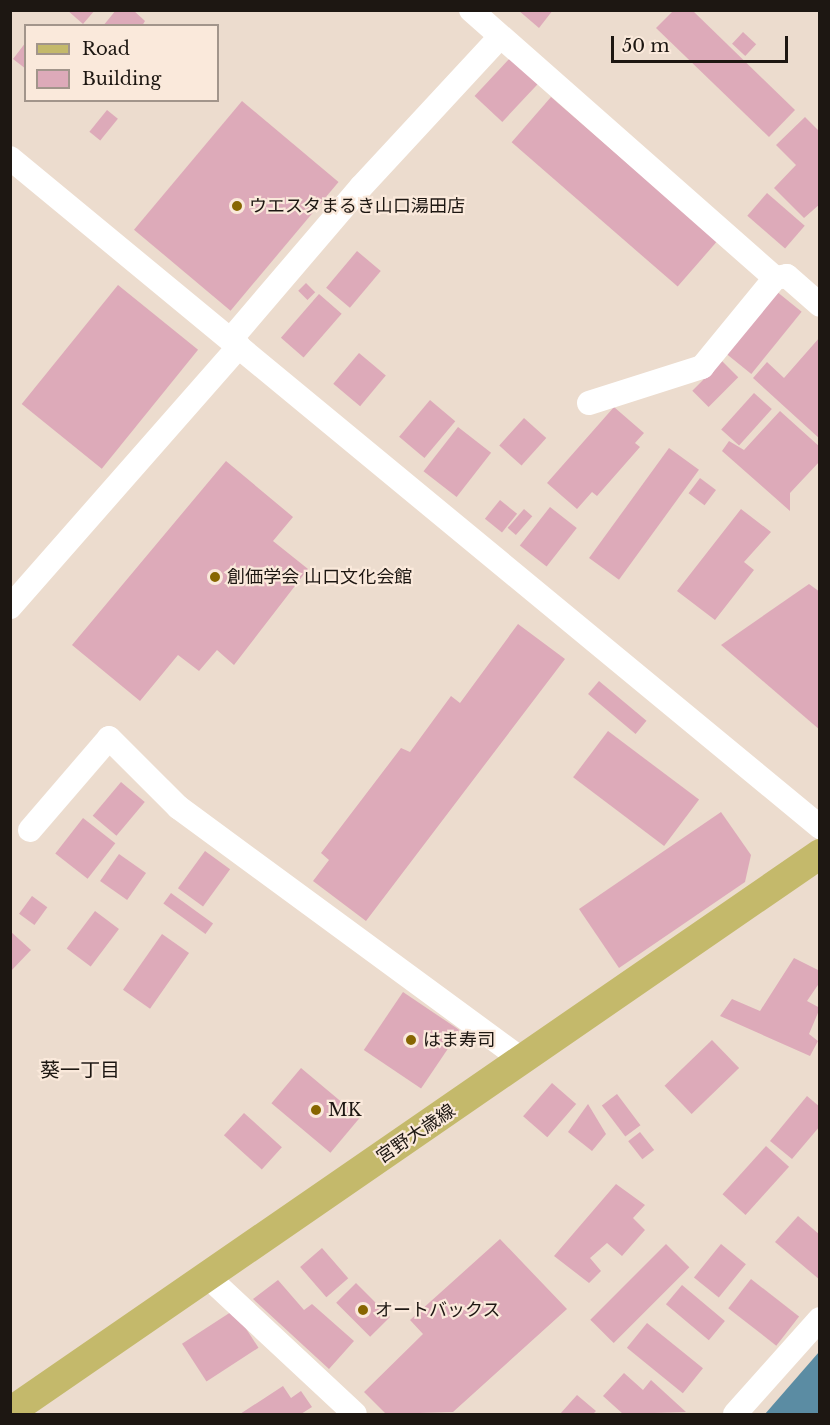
<!DOCTYPE html>
<meta charset="utf-8">
<style>
body{margin:0}
#map{position:relative;width:830px;height:1425px;overflow:hidden;background:#ecdcce;font-family:"Libre Baskerville","Noto Sans JP",serif}
div>[style]{position:absolute}
[style*='--x']{left:calc(var(--x)*1px);top:calc(var(--y)*1px);width:calc(var(--w)*1px);rotate:calc(var(--a)*1deg)}
.water>*{inset:0;background:#5b8ca3}
.building>*{inset:0;background:#ddaab9;transform-origin:0 0}
.minor>*{height:24px;margin:-12px;padding:0 12px;transform-origin:12px;border-radius:12px;background:#fff}
.major>*{height:30px;margin:-15px;padding:0 15px;transform-origin:15px;border-radius:15px;background:#c4b96b}
.dots>*{width:16px;height:16px;translate:-50% -50%;box-sizing:border-box;border:3px solid #fae9db;border-radius:50%}
span{translate:-50% -50%;white-space:nowrap;text-align:center;line-height:1.15;-webkit-text-stroke:4.5px #fae9db;paint-order:stroke}
.poi-label{font-size:18px;color:#1d1712}
.left{translate:0 -50%;text-align:left}
.street-label{font-size:18px;color:#1d1712}
.neighbourhood-label{font-size:20px;color:#1d1712}
.frame{position:absolute;inset:0;border:12px solid #1d1712;pointer-events:none}
.legend{position:absolute;left:24px;top:24px;width:195px;height:78px;box-sizing:border-box;background:#fae9db;border:2px solid #a2958b;margin:0;padding:8px 10px;list-style:none;font-size:18px;color:#1d1712}
.legend li{display:flex;align-items:center;gap:12px;height:30px}
.legend b{width:30px;border:2px solid #a2958b}
.scale{position:absolute;left:611px;top:36px;width:177px;height:27px;box-sizing:border-box;border:3px solid #1d1712;border-top:0;padding-left:8px;font-size:18px;line-height:21px;white-space:nowrap;color:#1d1712;-webkit-text-stroke:4px #fae9db;paint-order:stroke}
</style>
<div id="map">
<div class="water">
<div style="clip-path:polygon(819px 1352px,819px 1414px,765px 1414px)"></div>
</div>
<div class="building">
<div style="clip-path:polygon(67px 10px,95px 10px,83px 24px)"></div>
<div style="clip-path:polygon(116px 10px,133px 10px,145px 21px,142px 26px,103px 26px)"></div>
<div style="clip-path:polygon(518px 10px,553px 10px,539px 28px)"></div>
<div style="clip-path:polygon(674px 10px,692px 10px,795px 110px,769px 137px,656px 28px)"></div>
<div style="left:743px;top:32px;width:18px;height:16px;rotate:43deg"></div>
<div style="clip-path:polygon(26px 42px,26px 69px,13px 59px)"></div>
<div style="left:510px;top:58px;width:38px;height:52px;rotate:43deg"></div>
<div style="left:551px;top:97px;width:220px;height:60px;rotate:41deg"></div>
<div style="left:242px;top:101px;width:126px;height:168px;rotate:40deg"></div>
<div style="left:107px;top:110px;width:14px;height:28px;rotate:39deg"></div>
<div style="clip-path:polygon(805px 117px,820px 132px,820px 204px,804px 218px,774px 188px,796px 165px,776px 145px)"></div>
<div style="left:767px;top:193px;width:50px;height:30px;rotate:41deg"></div>
<div style="left:357px;top:251px;width:31px;height:48px;rotate:40deg"></div>
<div style="left:306px;top:283px;width:13px;height:11px;rotate:45deg"></div>
<div style="left:118px;top:285px;width:103px;height:153px;rotate:39deg"></div>
<div style="left:776px;top:291px;width:33px;height:80px;rotate:39deg"></div>
<div style="left:319px;top:294px;width:30px;height:58px;rotate:41deg"></div>
<div style="clip-path:polygon(820px 337px,820px 439px,753px 378px,767px 362px,784px 378px)"></div>
<div style="left:359px;top:353px;width:35px;height:40px;rotate:40deg"></div>
<div style="left:722px;top:361px;width:23px;height:42px;rotate:45deg"></div>
<div style="left:754px;top:393px;width:24px;height:49px;rotate:42deg"></div>
<div style="left:430px;top:400px;width:33px;height:48px;rotate:40deg"></div>
<div style="clip-path:polygon(614px 407px,644px 433px,635px 443px,640px 447px,597px 496px,592px 492px,577px 509px,547px 483px)"></div>
<div style="clip-path:polygon(780px 411px,820px 447px,820px 461px,790px 493px,790px 511px,722px 451px,729px 441px,744px 450px)"></div>
<div style="left:524px;top:418px;width:30px;height:37px;rotate:42deg"></div>
<div style="left:458px;top:427px;width:42px;height:56px;rotate:38deg"></div>
<div style="left:669px;top:448px;width:37px;height:136px;rotate:36deg"></div>
<div style="clip-path:polygon(226px 461px,293px 517px,273px 541px,308px 569px,234px 665px,217px 650px,199px 671px,178px 655px,140px 701px,72px 645px)"></div>
<div style="left:700px;top:478px;width:20px;height:19px;rotate:37deg"></div>
<div style="left:500px;top:500px;width:22px;height:24px;rotate:39deg"></div>
<div style="left:550px;top:507px;width:34px;height:49px;rotate:38deg"></div>
<div style="left:524px;top:509px;width:11px;height:25px;rotate:41deg"></div>
<div style="clip-path:polygon(741px 509px,771px 532px,744px 562px,754px 570px,715px 620px,677px 591px)"></div>
<div style="clip-path:polygon(809px 584px,820px 592px,820px 730px,721px 645px)"></div>
<div style="clip-path:polygon(518px 624px,565px 659px,366px 921px,313px 881px,329px 860px,321px 853px,401px 748px,410px 752px,451px 696px,460px 703px)"></div>
<div style="left:599px;top:681px;width:62px;height:17px;rotate:40deg"></div>
<div style="left:608px;top:731px;width:114px;height:58px;rotate:37deg"></div>
<div style="left:121px;top:782px;width:31px;height:44px;rotate:40deg"></div>
<div style="clip-path:polygon(721px 812px,751px 855px,745px 882px,619px 968px,579px 909px)"></div>
<div style="left:83px;top:818px;width:41px;height:45px;rotate:38deg"></div>
<div style="left:205px;top:851px;width:31px;height:46px;rotate:36deg"></div>
<div style="left:119px;top:854px;width:33px;height:33px;rotate:35deg"></div>
<div style="left:171px;top:893px;width:52px;height:13px;rotate:36deg"></div>
<div style="left:32px;top:896px;width:19px;height:22px;rotate:36deg"></div>
<div style="left:95px;top:911px;width:30px;height:47px;rotate:37deg"></div>
<div style="clip-path:polygon(10px 931px,31px 950px,10px 972px)"></div>
<div style="left:162px;top:934px;width:33px;height:68px;rotate:35deg"></div>
<div style="clip-path:polygon(794px 958px,820px 971px,820px 982px,807px 1001px,820px 1008px,809px 1034px,818px 1041px,810px 1056px,720px 1016px,732px 999px,760px 1011px)"></div>
<div style="left:403px;top:992px;width:69px;height:70px;rotate:34deg"></div>
<div style="left:712px;top:1040px;width:39px;height:66px;rotate:46deg"></div>
<div style="left:301px;top:1068px;width:77px;height:46px;rotate:40deg"></div>
<div style="left:552px;top:1083px;width:32px;height:44px;rotate:41deg"></div>
<div style="left:617px;top:1094px;width:39px;height:19px;rotate:53deg"></div>
<div style="clip-path:polygon(807px 1096px,820px 1107px,820px 1126px,792px 1159px,770px 1141px)"></div>
<div style="clip-path:polygon(588px 1104px,606px 1134px,592px 1151px,568px 1132px)"></div>
<div style="left:244px;top:1113px;width:51px;height:30px;rotate:42deg"></div>
<div style="left:640px;top:1132px;width:23px;height:15px;rotate:52deg"></div>
<div style="left:766px;top:1146px;width:31px;height:65px;rotate:42deg"></div>
<div style="clip-path:polygon(616px 1184px,645px 1205px,633px 1218px,645px 1230px,622px 1256px,607px 1243px,590px 1258px,601px 1271px,589px 1283px,554px 1256px)"></div>
<div style="clip-path:polygon(798px 1216px,820px 1235px,820px 1280px,775px 1242px)"></div>
<div style="clip-path:polygon(500px 1239px,567px 1309px,453px 1412px,386px 1414px,364px 1392px,423px 1334px,410px 1320px)"></div>
<div style="left:666px;top:1244px;width:33px;height:107px;rotate:45deg"></div>
<div style="left:721px;top:1244px;width:32px;height:43px;rotate:39deg"></div>
<div style="left:322px;top:1248px;width:40px;height:29px;rotate:49deg"></div>
<div style="left:751px;top:1279px;width:61px;height:37px;rotate:38deg"></div>
<div style="clip-path:polygon(278px 1280px,304px 1310px,312px 1304px,354px 1341px,329px 1369px,253px 1299px)"></div>
<div style="left:356px;top:1283px;width:48px;height:28px;rotate:45deg"></div>
<div style="left:682px;top:1285px;width:56px;height:25px;rotate:40deg"></div>
<div style="left:234px;top:1310px;width:45px;height:62px;rotate:57deg"></div>
<div style="left:647px;top:1323px;width:72px;height:32px;rotate:39deg"></div>
<div style="clip-path:polygon(624px 1373px,643px 1390px,651px 1380px,686px 1412px,623px 1414px,603px 1396px)"></div>
<div style="clip-path:polygon(283px 1386px,291px 1398px,301px 1391px,312px 1407px,301px 1414px,240px 1414px)"></div>
<div style="clip-path:polygon(577px 1395px,596px 1411px,593px 1414px,560px 1414px)"></div>
</div>
<div class="minor">
<div style="--x:471;--y:10;--w:405;--a:41.4"></div>
<div style="--x:775;--y:278;--w:12;--a:-9"></div>
<div style="--x:787;--y:276;--w:44;--a:41.3"></div>
<div style="--x:10;--y:158;--w:1051;--a:39.55"></div>
<div style="--x:231;--y:339;--w:200;--a:-49.5"></div>
<div style="--x:361;--y:187;--w:203;--a:-47.2"></div>
<div style="--x:589;--y:403;--w:119;--a:-17.7"></div>
<div style="--x:702;--y:367;--w:115;--a:-50.6"></div>
<div style="--x:10;--y:607;--w:347;--a:-48.7"></div>
<div style="--x:30;--y:830;--w:121;--a:-49.3"></div>
<div style="--x:109;--y:738;--w:98;--a:45"></div>
<div style="--x:178;--y:807;--w:429;--a:36.3"></div>
<div style="--x:207;--y:1276;--w:202;--a:43"></div>
<div style="--x:735;--y:1414;--w:127;--a:-48.2"></div>
</div>
<div class="major">
<div style="--x:10;--y:1412;--w:984;--a:-34.56"></div>
</div>
<div class="dots">
<div style="left:237px;top:206px;background:#876601"></div>
<div style="left:215px;top:577px;background:#876601"></div>
<div style="left:411px;top:1040px;background:#876601"></div>
<div style="left:316px;top:1110px;background:#876601"></div>
<div style="left:363px;top:1310px;background:#876601"></div>
</div>
<div class="poi-label">
<span class="left" style="left:249px;top:206px">ウエスタまるき山口湯田店</span>
<span class="left" style="left:227px;top:577px">創価学会 山口文化会館</span>
<span class="left" style="left:423px;top:1040px">はま寿司</span>
<span class="left" style="left:328px;top:1110px">MK</span>
<span class="left" style="left:375px;top:1310px">オートバックス</span>
</div>
<div class="street-label">
<span style="left:416px;top:1134px;rotate:-34deg">宮野大歳線</span>
</div>
<div class="neighbourhood-label">
<span style="left:80px;top:1070px">葵一丁目</span>
</div>
<div class="frame"></div>
<ul class="legend">
<li><b style="height:8px;background:#c4b96b"></b>Road</li>
<li><b style="height:16px;background:#ddaab9"></b>Building</li>
</ul>
<div class="scale">50 m</div>
</div>
